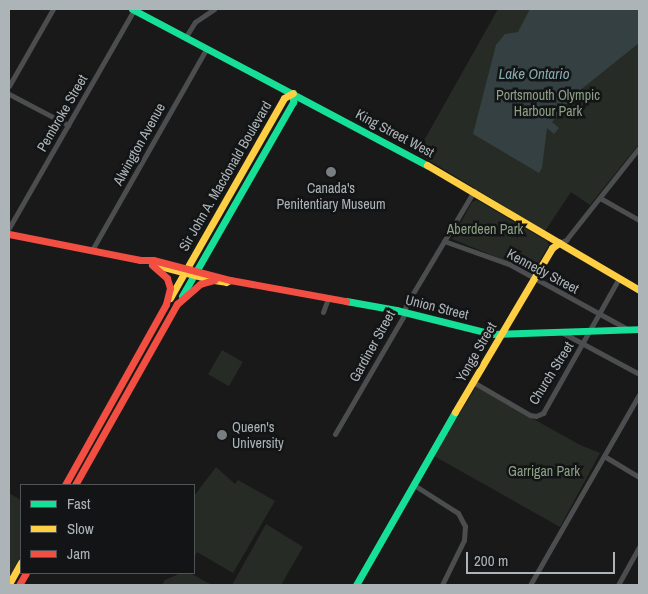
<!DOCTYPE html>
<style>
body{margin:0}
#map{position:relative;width:648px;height:594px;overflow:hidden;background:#191919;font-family:"Archivo Narrow",sans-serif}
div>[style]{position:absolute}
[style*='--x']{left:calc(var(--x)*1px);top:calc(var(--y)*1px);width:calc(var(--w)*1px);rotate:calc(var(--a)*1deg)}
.green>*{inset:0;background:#272b25;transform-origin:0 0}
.water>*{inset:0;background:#344041}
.street>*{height:5px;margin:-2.5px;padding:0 2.5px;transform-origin:2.5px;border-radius:2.5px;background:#4b4d4e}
.fast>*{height:7px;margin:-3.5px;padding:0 3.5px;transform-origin:3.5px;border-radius:3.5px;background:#16e098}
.slow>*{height:7px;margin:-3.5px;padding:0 3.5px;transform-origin:3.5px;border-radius:3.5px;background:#ffcf43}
.jam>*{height:7px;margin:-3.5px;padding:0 3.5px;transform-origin:3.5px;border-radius:3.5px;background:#f24e42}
.dots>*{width:14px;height:14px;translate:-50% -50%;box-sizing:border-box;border:2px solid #131415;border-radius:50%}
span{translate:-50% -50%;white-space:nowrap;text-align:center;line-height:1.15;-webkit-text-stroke:5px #131415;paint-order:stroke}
.park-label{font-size:14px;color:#8da085}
.street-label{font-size:14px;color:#acb4b8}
.poi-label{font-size:14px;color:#acb4b8}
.left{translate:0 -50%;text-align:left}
.water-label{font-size:15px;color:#87aaae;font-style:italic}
.frame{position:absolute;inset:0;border:10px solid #acb4b8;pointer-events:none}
.legend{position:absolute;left:20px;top:484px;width:175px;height:90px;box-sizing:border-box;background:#131415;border:1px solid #505456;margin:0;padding:6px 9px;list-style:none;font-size:15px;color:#acb4b8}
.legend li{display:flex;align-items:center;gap:10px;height:25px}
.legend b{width:25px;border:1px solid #505456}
.scale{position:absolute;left:466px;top:552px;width:149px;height:22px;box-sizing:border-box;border:2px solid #acb4b8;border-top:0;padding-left:6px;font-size:15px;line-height:18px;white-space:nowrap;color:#acb4b8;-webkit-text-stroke:4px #131415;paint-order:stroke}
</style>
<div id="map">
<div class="green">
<div style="clip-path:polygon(498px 9px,639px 9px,639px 144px,590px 205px,571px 192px,545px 231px,417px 153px)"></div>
<div style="clip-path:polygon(477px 200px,547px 241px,549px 245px,533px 272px,452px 239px,472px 202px)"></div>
<div style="left:222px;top:350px;width:24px;height:28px;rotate:30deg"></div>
<div style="clip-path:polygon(476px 387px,580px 445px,600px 453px,560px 527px,434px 456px)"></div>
<div style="clip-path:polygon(216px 467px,235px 484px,238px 480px,275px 501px,233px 573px,197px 552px,194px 558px,194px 496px)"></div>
<div style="clip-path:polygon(9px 493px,21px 500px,21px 555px,9px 578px)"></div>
<div style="clip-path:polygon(266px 524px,303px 547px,281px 585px,232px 585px)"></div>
<div style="clip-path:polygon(181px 573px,190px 573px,212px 585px,162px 585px,165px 580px)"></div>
</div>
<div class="water">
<div style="clip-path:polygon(530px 9px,639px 9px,639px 43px,574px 95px,552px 122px,559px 128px,554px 134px,547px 128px,542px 168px,539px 173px,473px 134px,496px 45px,505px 34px,518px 32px)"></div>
</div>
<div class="street">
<div style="--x:185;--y:38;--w:19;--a:-58"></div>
<div style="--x:195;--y:22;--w:23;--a:-34"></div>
<div style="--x:9;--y:86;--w:89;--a:-60.3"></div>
<div style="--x:9;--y:94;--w:67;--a:27.7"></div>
<div style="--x:600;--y:198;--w:45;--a:29.4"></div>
<div style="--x:9;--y:228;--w:251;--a:-60.2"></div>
<div style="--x:444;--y:241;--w:69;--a:19.5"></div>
<div style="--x:509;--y:264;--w:135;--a:28.8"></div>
<div style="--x:559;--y:243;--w:8;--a:-23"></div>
<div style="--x:566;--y:240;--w:117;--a:-51.6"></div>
<div style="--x:92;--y:250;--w:231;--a:-60.4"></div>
<div style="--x:323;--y:312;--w:15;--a:-70"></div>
<div style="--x:563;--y:333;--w:86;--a:28.3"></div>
<div style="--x:473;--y:382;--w:66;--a:30.1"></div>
<div style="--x:530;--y:415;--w:6;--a:9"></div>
<div style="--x:536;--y:416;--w:8;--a:-23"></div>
<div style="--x:543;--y:413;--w:155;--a:-60.6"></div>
<div style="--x:335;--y:434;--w:135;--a:-59.8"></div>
<div style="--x:403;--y:317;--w:12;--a:-76"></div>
<div style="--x:406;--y:305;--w:133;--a:-59.2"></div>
<div style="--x:604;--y:456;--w:41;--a:31"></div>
<div style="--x:414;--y:485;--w:52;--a:32.5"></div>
<div style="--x:458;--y:513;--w:15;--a:62"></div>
<div style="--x:465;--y:526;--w:14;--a:94"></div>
<div style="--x:464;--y:540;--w:50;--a:116.1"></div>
<div style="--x:530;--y:585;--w:219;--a:-60.2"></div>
<div style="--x:618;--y:585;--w:43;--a:-61.1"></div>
</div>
<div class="fast">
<div style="--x:132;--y:9;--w:334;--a:27.9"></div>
<div style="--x:182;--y:296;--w:224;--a:-60.2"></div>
<div style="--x:293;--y:102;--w:9;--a:-90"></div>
<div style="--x:346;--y:301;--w:51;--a:10.2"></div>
<div style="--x:396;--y:310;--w:99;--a:14"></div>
<div style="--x:492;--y:334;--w:147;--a:-1.9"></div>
<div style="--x:356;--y:585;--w:199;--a:-60.2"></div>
</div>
<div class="slow">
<div style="--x:427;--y:165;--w:246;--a:30.5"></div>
<div style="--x:152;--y:264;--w:64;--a:14.5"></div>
<div style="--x:214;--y:280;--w:12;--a:9"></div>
<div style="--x:226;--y:282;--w:4;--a:-27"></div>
<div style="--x:170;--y:298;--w:230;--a:-60.3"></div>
<div style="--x:284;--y:98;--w:10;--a:-29"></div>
<div style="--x:455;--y:412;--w:191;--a:-59.4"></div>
<div style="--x:552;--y:248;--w:9;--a:-36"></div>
<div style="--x:9;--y:584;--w:25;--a:-61"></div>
</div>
<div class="jam">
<div style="--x:9;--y:234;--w:134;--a:11.2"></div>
<div style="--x:140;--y:260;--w:13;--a:0"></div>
<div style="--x:153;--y:260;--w:80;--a:14.6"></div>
<div style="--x:230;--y:280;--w:118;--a:10.3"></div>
<div style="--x:65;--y:485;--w:207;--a:-60.8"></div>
<div style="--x:166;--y:304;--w:16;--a:-76"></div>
<div style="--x:170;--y:288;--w:10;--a:-107"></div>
<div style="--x:167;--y:278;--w:20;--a:-139"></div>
<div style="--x:75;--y:485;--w:208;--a:-60.6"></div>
<div style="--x:177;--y:304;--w:30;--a:-41"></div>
<div style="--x:200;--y:284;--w:15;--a:-16"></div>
<div style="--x:19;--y:585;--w:14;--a:-60"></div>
</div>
<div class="dots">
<div style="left:331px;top:172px;background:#797e80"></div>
<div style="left:222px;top:435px;background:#797e80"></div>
</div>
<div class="park-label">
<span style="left:548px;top:103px">Portsmouth Olympic<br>Harbour Park</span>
<span style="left:485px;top:229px">Aberdeen Park</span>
<span style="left:544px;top:471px">Garrigan Park</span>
</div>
<div class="street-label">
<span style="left:62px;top:113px;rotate:-60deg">Pembroke Street</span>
<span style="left:395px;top:133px;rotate:28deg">King Street West</span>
<span style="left:139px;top:144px;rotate:-61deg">Alwington Avenue</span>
<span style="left:225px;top:176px;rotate:-60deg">Sir John A. Macdonald Boulevard</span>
<span style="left:543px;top:271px;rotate:28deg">Kennedy Street</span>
<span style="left:437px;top:307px;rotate:14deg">Union Street</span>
<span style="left:372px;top:346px;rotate:-61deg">Gardiner Street</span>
<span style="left:476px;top:352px;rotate:-60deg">Yonge Street</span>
<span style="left:551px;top:373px;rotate:-58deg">Church Street</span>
</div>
<div class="poi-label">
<span style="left:331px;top:196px">Canada's<br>Penitentiary Museum</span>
<span class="left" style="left:232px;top:435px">Queen's<br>University</span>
</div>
<div class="water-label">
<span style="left:534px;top:74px">Lake Ontario</span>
</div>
<div class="frame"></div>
<ul class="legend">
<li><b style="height:6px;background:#16e098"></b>Fast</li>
<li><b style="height:6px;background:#ffcf43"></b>Slow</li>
<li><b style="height:6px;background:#f24e42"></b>Jam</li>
</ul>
<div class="scale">200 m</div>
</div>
